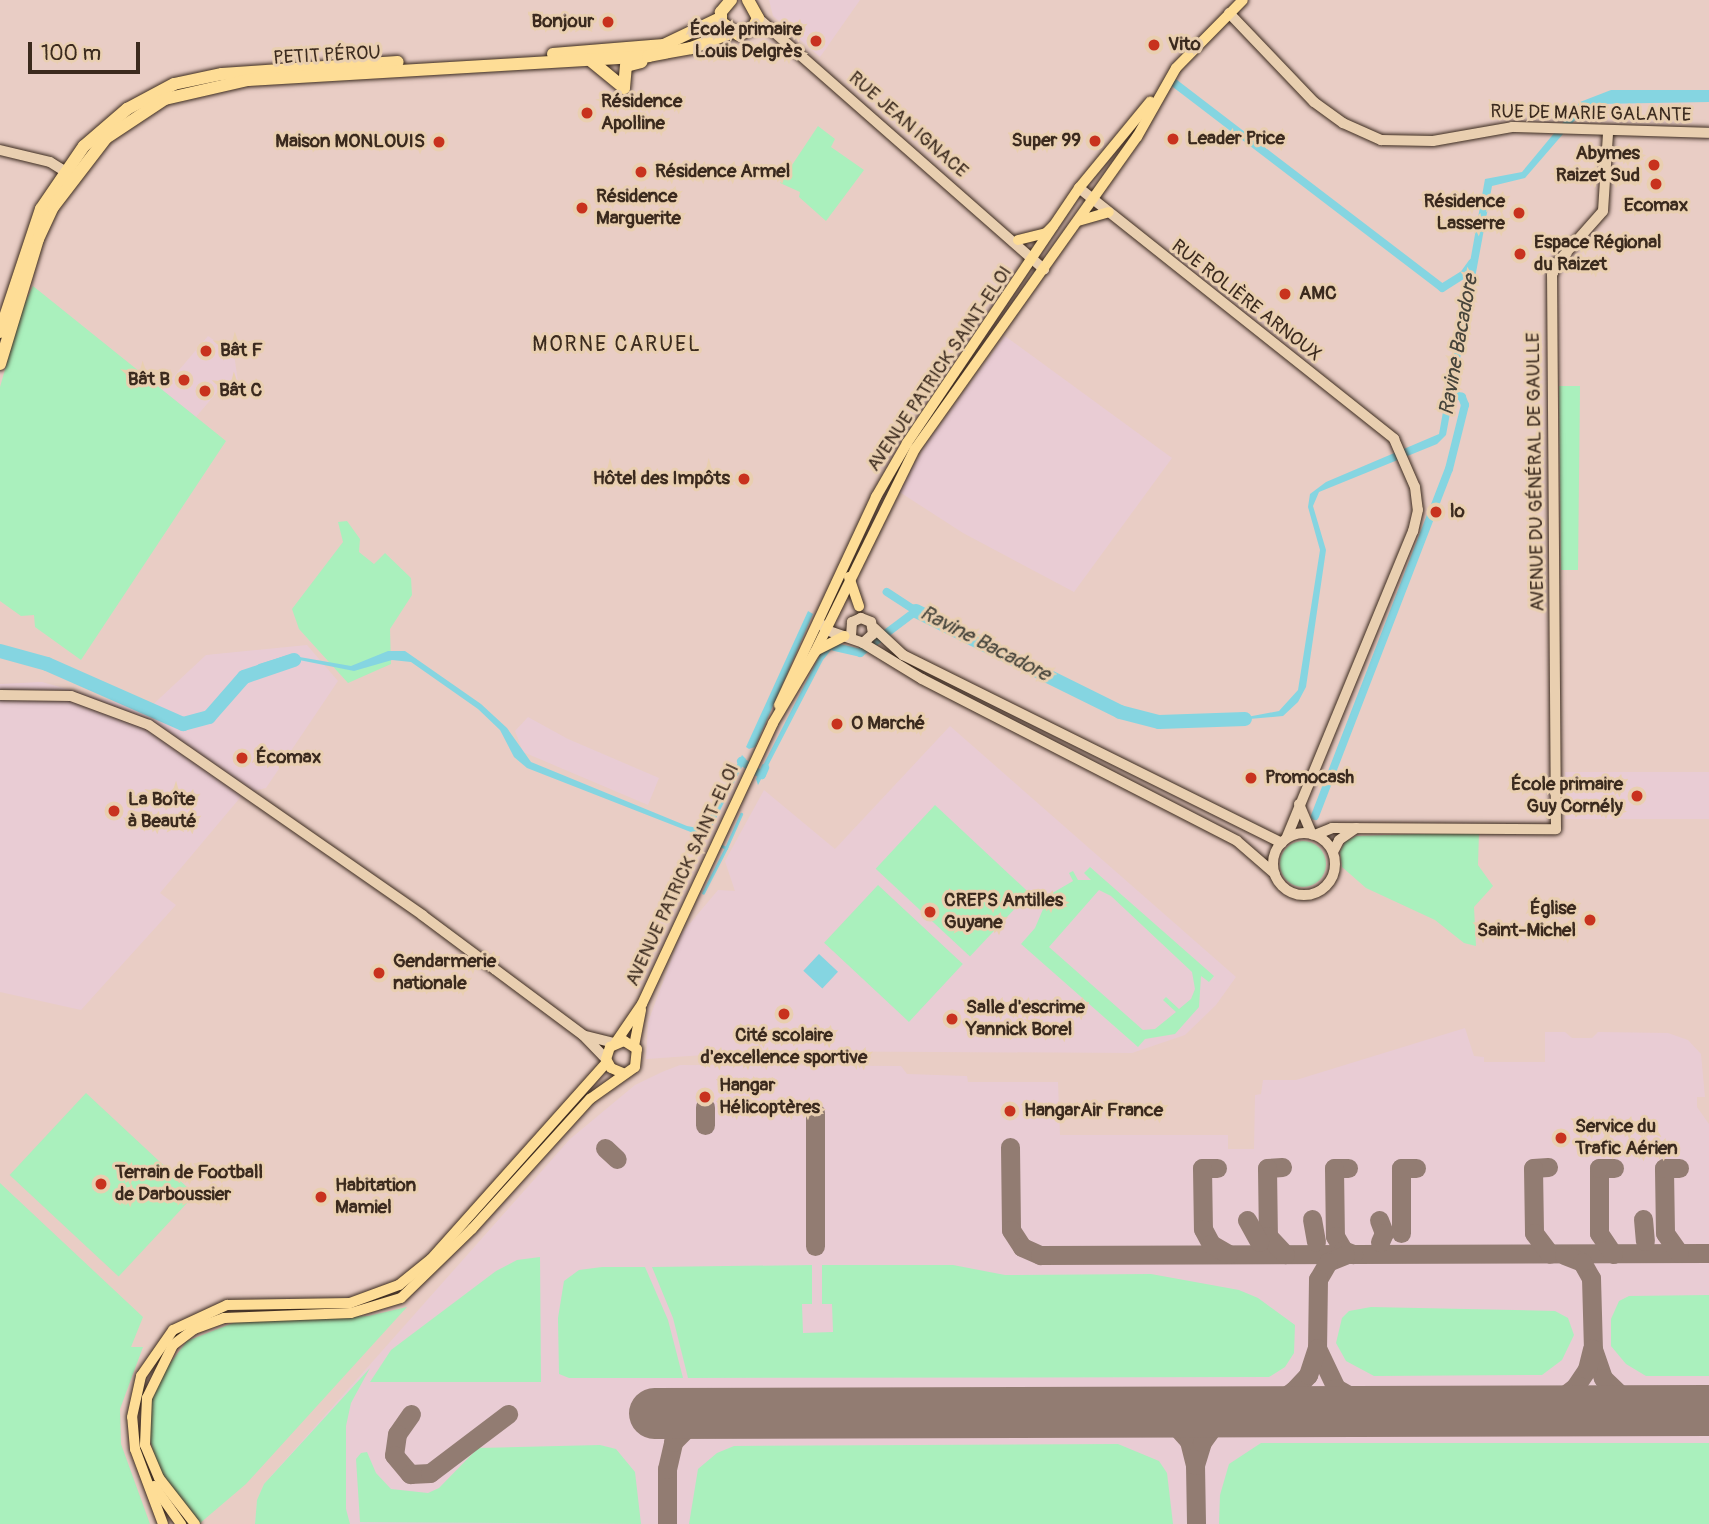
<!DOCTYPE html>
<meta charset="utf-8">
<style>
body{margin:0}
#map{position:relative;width:1709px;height:1524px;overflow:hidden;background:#e9cdc5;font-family:Pangolin,sans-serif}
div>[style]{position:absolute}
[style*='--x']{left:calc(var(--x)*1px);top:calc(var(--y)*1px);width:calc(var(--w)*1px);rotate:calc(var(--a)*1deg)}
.built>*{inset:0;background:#e9ccd4;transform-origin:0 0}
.green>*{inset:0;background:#aaf0bd;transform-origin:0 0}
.round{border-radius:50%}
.water>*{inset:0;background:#85d5e1;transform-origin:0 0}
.stream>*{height:2.5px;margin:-1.25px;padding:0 1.25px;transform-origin:1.25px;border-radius:1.25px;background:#85d5e1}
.canal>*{height:8px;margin:-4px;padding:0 4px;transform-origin:4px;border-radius:4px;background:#85d5e1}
.river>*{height:14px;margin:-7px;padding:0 7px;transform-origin:7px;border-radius:7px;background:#85d5e1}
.taxiway>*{height:19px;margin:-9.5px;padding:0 9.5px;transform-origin:9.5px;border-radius:9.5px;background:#927c72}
.runway>*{height:51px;margin:-25.5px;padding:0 25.5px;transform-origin:25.5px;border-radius:25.5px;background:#927c72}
.roads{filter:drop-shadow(0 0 2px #3b2a1e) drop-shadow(0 0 2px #3b2a1e)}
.secondary>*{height:10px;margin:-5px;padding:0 5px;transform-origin:5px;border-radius:5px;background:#e9cfb0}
.secondary>.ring{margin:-5px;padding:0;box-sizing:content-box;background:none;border:10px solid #e9cfb0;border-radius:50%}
.primary>*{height:10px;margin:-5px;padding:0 5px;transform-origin:5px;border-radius:5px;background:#fedd96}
.highway>*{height:12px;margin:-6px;padding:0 6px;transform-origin:6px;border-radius:6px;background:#fedd96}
.dots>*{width:19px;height:19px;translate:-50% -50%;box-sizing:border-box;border:4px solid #e9cfb0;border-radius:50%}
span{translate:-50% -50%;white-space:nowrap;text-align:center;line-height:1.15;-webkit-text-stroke:6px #e9cfb0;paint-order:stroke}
.poi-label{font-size:19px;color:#3b2a1e;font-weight:700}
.right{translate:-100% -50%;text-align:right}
.left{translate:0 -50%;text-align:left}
.street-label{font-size:19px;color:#3b2a1e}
.neighbourhood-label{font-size:21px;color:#3b2a1e;letter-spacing:2px}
.water-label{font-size:21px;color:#46443b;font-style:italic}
.scale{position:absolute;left:28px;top:42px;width:112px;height:32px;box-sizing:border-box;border:4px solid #3b2a1e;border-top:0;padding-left:9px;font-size:21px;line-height:24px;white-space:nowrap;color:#3b2a1e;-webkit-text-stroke:5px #e9cfb0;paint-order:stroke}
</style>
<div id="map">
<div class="built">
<div style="clip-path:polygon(769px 0,860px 0,820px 57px,773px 16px)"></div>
<div style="clip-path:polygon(208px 336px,234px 354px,238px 382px,223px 385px,196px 417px,162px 390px)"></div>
<div style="clip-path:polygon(1005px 336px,1172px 458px,1074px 592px,963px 533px,898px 491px,928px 441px)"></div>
<div style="clip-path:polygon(307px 645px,338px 681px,266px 788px,244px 793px,160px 893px,176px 905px,81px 1010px,0 992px,0 684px,42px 682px,146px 711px,206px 655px)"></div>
<div style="clip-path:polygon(528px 717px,568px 739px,659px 778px,648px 805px,523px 752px,515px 731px)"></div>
<div style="clip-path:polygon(950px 726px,1236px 977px,1216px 1005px,1185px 1035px,1132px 1053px,765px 1051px,646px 1059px,648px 1022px,681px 934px,718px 890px,735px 891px,725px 861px,764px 790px,835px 849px)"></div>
<div style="left:1709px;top:772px;width:47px;height:144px;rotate:90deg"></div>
<div style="clip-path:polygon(1465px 1028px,1474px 1056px,1484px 1057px,1484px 1062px,1545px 1062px,1545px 1032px,1565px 1032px,1572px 1038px,1592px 1038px,1598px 1032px,1668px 1033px,1688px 1040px,1701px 1054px,1705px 1097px,1697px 1097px,1697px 1107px,1709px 1124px,1709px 1524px,255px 1524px,257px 1500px,264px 1484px,570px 1139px,635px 1085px,662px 1072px,680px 1065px,901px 1066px,907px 1074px,967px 1076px,968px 1082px,1058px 1082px,1060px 1135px,1228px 1135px,1228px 1149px,1254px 1149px,1255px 1095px,1261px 1094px,1263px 1080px,1296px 1080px)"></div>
</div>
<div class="green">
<div style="clip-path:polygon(818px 126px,835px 139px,831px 147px,864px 170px,826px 221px,799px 197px,800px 192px,780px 183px)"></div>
<div style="clip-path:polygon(33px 286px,226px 441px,81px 660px,35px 627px,34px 615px,21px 616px,0 601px,0 387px,22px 309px)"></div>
<div style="clip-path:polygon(1559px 386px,1580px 386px,1578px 570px,1561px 570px)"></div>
<div style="clip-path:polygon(347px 521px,360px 539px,359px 552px,374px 564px,385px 553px,411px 578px,412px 595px,390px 629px,391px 664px,348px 683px,299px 629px,292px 609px,343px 542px,338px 522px)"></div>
<div style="left:935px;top:805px;width:129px;height:87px;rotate:43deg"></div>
<div style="clip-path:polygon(1479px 832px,1478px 865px,1493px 886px,1474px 907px,1476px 946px,1464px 943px,1435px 920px,1366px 888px,1342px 867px,1340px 852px,1345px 842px,1356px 836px)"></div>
<div class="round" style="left:1280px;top:841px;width:46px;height:46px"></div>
<div style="clip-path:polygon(evenodd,1090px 867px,1214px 976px,1209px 982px,1201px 976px,1199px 1007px,1175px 1034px,1145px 1039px,1138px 1047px,1021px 944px,1035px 928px,1049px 895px,1073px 881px,1069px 873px,1073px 871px,1078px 880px,1091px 880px,1084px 873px,1090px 867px,1099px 890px,1111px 896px,1192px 972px,1195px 989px,1191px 999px,1179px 1009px,1166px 997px,1163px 1000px,1176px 1012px,1155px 1029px,1143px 1030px,1049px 947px,1099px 890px)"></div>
<div style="left:878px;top:885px;width:116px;height:79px;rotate:43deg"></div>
<div style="left:86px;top:1093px;width:149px;height:112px;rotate:43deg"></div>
<div style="clip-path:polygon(0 1183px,143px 1317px,131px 1347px,143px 1347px,120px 1409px,121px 1444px,150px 1524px,0 1524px)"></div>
<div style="clip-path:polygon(540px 1257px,541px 1382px,370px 1382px,391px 1350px,496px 1271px,517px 1260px)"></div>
<div style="clip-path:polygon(812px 1265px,812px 1304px,802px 1304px,803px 1333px,833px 1332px,832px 1304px,822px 1304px,822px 1265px,953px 1265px,1005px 1275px,1151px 1274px,1239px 1290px,1258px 1298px,1295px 1325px,1294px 1353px,1285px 1367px,1269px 1377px,688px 1378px,673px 1318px,652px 1267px)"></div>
<div style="clip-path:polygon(602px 1267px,645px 1267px,668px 1320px,683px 1378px,569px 1378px,559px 1374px,558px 1318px,564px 1281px,579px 1270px)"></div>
<div style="clip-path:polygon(1709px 1295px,1709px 1376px,1646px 1376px,1626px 1364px,1611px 1346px,1611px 1319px,1619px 1301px,1629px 1296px)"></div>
<div style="clip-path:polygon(407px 1307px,246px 1484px,199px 1524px,159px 1470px,149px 1436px,148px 1411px,155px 1383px,187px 1341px,238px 1321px,368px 1316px)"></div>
<div style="clip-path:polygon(1371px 1307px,1555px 1311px,1568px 1318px,1574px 1335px,1562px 1360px,1542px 1375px,1374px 1376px,1346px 1361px,1336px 1343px,1342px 1318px,1349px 1311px)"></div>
<div style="clip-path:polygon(370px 1368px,351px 1403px,346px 1426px,346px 1509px,350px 1524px,255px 1524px,257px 1500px,264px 1484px)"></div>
<div style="clip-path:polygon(1261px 1443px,1709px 1443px,1709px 1524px,1219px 1524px,1220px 1495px,1229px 1464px)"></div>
<div style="clip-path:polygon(1118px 1444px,1159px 1461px,1167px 1473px,1173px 1524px,689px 1524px,698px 1469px,717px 1453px,734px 1446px)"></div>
<div style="clip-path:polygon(600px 1445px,616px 1449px,635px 1472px,641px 1524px,360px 1522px,356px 1459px,361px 1453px,367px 1452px,376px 1473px,391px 1489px,428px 1493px,439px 1488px,478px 1448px)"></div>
</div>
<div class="water">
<div style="clip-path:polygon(1611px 90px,1709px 90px,1709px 102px,1596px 104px,1582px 112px,1525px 178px,1492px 186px,1446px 435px,1437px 444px,1319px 492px,1313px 506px,1326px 550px,1306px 687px,1298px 702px,1283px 716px,1226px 721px,1279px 711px,1298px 690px,1320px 550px,1308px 507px,1310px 494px,1326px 482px,1439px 434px,1485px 179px,1522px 172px,1580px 102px)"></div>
<div style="clip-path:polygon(808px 611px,813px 614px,755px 747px,749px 749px,746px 747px)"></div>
<div style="clip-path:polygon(836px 643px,846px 647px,843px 652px,831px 650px,823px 660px,758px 785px,756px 779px,822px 651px)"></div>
<div style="clip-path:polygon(388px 651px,405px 651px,481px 704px,507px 728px,531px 762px,687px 826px,703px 829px,742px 755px,746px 759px,706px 838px,527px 768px,514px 757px,500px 730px,478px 709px,411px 662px,392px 660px,354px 671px,299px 660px,266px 668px,238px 686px,234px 682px,259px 664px,288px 655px,351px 666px)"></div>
<div style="left:819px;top:954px;width:26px;height:23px;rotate:43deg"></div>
</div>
<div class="stream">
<div style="--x:719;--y:844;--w:8;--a:30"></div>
<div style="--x:726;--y:848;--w:37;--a:-66"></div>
<div style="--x:703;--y:893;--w:51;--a:-62.9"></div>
</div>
<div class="canal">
<div style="--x:1173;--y:82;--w:339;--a:37.4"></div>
<div style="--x:1442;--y:288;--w:26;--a:-32"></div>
<div style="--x:1464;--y:274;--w:14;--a:-54"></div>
<div style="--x:835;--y:647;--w:26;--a:13"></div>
<div style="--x:860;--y:653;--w:70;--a:-36.9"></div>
<div style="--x:916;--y:611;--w:35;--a:-147"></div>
<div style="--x:741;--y:761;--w:25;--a:34"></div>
<div style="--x:762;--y:775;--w:8;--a:-67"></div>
<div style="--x:1315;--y:816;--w:372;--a:-68.9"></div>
<div style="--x:1449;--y:469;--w:66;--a:-76"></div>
<div style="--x:1465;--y:405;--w:9;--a:-111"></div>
<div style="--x:1462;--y:397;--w:10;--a:-163"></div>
</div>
<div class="river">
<div style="--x:916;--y:611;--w:228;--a:26.3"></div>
<div style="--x:1120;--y:712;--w:40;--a:14.4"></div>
<div style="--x:1159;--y:722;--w:86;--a:-2"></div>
<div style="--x:0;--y:651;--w:49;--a:15.5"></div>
<div style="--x:47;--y:664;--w:149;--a:23.8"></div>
<div style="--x:183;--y:724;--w:27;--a:-15"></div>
<div style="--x:209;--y:717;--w:53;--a:-48.8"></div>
<div style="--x:244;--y:677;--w:53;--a:-18.8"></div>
</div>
<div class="taxiway">
<div style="--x:815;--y:1112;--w:134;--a:90"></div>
<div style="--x:705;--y:1125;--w:18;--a:-90"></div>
<div style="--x:1010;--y:1147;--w:83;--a:89.3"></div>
<div style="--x:1011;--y:1230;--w:20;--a:57"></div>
<div style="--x:1022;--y:1247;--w:20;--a:24"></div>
<div style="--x:1040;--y:1255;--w:669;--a:-0.17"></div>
<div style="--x:605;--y:1148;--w:16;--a:43"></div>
<div style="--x:1282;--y:1167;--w:15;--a:176"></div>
<div style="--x:1267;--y:1168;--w:68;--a:89.2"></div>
<div style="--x:1268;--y:1236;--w:25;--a:47"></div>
<div style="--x:1548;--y:1167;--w:15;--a:176"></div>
<div style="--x:1533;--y:1168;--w:65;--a:89.1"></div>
<div style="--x:1534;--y:1233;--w:26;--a:53"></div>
<div style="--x:1217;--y:1168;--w:15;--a:180"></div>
<div style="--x:1202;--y:1168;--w:61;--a:89.1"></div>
<div style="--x:1203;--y:1229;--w:17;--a:62"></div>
<div style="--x:1211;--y:1244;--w:20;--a:30"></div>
<div style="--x:1348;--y:1168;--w:14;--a:180"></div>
<div style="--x:1334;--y:1168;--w:68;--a:89.2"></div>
<div style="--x:1335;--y:1236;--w:16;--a:60"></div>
<div style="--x:1343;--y:1250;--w:11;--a:22"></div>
<div style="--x:1312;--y:1219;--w:23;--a:80"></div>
<div style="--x:1643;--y:1219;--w:22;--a:85"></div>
<div style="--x:1247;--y:1220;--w:25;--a:61"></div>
<div style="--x:1379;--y:1220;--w:14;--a:69"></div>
<div style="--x:1384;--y:1233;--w:10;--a:114"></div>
<div style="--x:1401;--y:1233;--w:65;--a:-90"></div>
<div style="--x:1401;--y:1168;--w:15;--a:0"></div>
<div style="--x:1679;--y:1253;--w:24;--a:-125"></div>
<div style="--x:1665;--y:1233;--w:65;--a:-90.9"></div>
<div style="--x:1664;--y:1168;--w:15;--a:0"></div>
<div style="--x:1613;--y:1254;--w:25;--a:-124"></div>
<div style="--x:1599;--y:1233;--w:65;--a:-90"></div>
<div style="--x:1599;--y:1168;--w:15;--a:0"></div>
<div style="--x:1345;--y:1255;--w:18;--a:158"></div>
<div style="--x:1328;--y:1262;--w:20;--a:120"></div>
<div style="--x:1318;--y:1279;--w:69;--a:90.8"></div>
<div style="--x:1317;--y:1348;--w:44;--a:64.6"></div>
<div style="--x:1336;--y:1388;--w:45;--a:29.4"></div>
<div style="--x:1564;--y:1255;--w:19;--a:21"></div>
<div style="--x:1582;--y:1262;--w:18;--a:61"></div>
<div style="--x:1591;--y:1278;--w:71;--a:88.4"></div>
<div style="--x:1593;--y:1349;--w:31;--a:71"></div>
<div style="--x:1603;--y:1378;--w:29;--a:44"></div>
<div style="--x:1624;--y:1398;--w:39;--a:19"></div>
<div style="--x:1530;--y:1409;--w:25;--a:-14"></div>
<div style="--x:1554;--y:1403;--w:26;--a:-37"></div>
<div style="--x:1575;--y:1387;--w:22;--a:-56"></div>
<div style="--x:1587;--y:1369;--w:21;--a:-76"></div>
<div style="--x:1143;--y:1412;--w:32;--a:20"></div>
<div style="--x:1173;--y:1423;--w:24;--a:48"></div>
<div style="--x:1189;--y:1441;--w:25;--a:76"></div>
<div style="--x:1195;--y:1465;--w:59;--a:89"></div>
<div style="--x:411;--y:1414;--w:24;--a:125"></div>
<div style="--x:397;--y:1434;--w:21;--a:98"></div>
<div style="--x:394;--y:1455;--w:25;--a:50"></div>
<div style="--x:410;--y:1474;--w:20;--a:-3"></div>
<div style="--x:430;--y:1473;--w:98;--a:-37.1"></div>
<div style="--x:1195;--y:1465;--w:24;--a:-73"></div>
<div style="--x:1202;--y:1442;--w:19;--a:-54"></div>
<div style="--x:1213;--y:1427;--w:19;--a:-35"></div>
<div style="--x:1229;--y:1416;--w:49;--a:-15.5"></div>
<div style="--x:1276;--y:1403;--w:22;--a:-36"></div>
<div style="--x:1294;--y:1390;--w:21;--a:-47"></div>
<div style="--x:1308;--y:1375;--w:28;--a:-72"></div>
<div style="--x:667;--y:1524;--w:55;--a:-90"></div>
<div style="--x:667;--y:1469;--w:28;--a:-77"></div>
<div style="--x:673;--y:1442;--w:30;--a:-45"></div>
<div style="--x:694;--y:1421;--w:28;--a:-19"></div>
</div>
<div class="runway">
<div style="--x:654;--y:1413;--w:1055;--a:-0.16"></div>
</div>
<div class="roads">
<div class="secondary">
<div style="--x:1229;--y:13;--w:123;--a:46.3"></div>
<div style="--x:1314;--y:102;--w:36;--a:36"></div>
<div style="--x:1343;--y:123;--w:42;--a:24.1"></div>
<div style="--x:1381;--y:140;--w:52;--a:1.1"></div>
<div style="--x:1433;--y:141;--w:80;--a:-10"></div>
<div style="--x:1512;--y:127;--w:197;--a:1.7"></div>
<div style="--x:758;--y:18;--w:381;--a:41.3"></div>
<div style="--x:0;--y:150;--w:51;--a:13.5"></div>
<div style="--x:50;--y:162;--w:26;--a:32"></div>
<div style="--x:1079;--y:188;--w:403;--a:38.5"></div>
<div style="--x:1394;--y:439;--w:52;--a:66.4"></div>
<div style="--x:1415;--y:487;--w:23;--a:83"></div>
<div style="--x:1418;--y:510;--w:22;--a:103"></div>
<div style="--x:1413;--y:531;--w:331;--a:112.4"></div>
<div style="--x:821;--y:624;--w:8;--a:50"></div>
<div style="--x:826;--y:630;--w:39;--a:19"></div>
<div style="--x:863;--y:643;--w:13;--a:-42"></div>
<div style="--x:873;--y:634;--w:12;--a:-99"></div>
<div style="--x:871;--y:622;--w:11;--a:-158"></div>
<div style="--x:861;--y:618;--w:10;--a:156"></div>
<div style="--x:852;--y:622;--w:16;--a:94"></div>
<div style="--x:874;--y:628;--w:40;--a:43"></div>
<div style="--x:903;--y:655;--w:423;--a:26.4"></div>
<div style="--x:863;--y:643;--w:69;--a:31.4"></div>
<div style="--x:922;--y:679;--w:354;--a:27.2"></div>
<div style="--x:1237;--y:841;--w:50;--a:41"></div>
<div style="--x:0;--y:695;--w:71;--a:0.8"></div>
<div style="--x:71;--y:696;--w:83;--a:20.4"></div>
<div style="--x:149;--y:725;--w:333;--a:34.8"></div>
<div style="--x:422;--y:915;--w:201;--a:36.7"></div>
<div style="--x:583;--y:1035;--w:33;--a:46"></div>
<div style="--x:1299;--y:804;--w:33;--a:67"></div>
<div class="ring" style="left:1273px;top:833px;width:52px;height:52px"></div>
<div style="--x:1315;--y:835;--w:18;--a:-22"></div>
<div style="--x:1332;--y:828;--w:224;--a:0.3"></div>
<div style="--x:1556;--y:829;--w:554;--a:-90.41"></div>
<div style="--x:1552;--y:275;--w:13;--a:-67"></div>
<div style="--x:1557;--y:263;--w:69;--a:-48.5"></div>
<div style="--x:1603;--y:211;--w:77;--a:-86.3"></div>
<div style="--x:1333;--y:852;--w:13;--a:-63"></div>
<div style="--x:1339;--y:840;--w:21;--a:-35"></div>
<div style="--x:586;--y:1036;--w:29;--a:14"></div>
</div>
<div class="primary">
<div style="--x:1078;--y:221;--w:32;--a:-16"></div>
<div style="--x:1018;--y:240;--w:29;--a:-14"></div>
<div style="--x:1046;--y:233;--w:10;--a:-45"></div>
<div style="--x:849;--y:577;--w:31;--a:71"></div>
<div style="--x:817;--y:650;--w:31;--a:-27"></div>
<div style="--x:779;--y:705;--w:230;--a:-65"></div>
<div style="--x:876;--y:497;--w:62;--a:-60.1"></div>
<div style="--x:907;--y:443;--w:308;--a:-56"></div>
<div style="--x:1079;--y:188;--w:112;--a:-50.5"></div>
<div style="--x:616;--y:1042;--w:46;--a:-55.6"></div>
<div style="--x:642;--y:1004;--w:310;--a:-65"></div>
<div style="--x:773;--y:723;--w:82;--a:-59.4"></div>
<div style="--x:815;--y:652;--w:226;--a:-63.8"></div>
<div style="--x:915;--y:449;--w:383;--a:-54.6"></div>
<div style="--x:1137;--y:137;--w:79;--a:-60.5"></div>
<div style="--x:1176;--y:68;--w:95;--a:-45.4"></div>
<div style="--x:634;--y:1046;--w:37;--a:-79"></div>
<div style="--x:154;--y:1486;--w:47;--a:54.6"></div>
<div style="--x:163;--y:1524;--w:80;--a:-110.5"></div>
<div style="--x:135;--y:1449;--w:32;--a:-95"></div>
<div style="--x:132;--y:1417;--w:42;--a:-77.6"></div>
<div style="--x:141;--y:1376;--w:56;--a:-55.2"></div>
<div style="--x:173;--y:1330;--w:60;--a:-24.8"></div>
<div style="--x:227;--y:1305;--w:123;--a:-0.9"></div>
<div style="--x:350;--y:1303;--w:52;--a:-20.2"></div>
<div style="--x:399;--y:1285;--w:41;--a:-39.1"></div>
<div style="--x:431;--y:1259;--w:264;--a:-48.2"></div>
<div style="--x:195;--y:1524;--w:58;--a:-128"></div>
<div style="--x:159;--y:1478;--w:36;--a:-113"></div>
<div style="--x:145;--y:1445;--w:47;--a:-87.6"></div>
<div style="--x:147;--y:1398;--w:59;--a:-63.9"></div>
<div style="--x:173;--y:1345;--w:26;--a:-37"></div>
<div style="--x:194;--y:1329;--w:32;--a:-20"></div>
<div style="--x:224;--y:1318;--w:127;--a:-2.3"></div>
<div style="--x:351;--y:1313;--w:52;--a:-16.7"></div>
<div style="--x:401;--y:1298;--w:99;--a:-44.2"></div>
<div style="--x:472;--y:1229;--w:176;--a:-47.8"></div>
<div style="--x:590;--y:1099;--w:55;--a:-35.4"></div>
<div style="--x:635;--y:1067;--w:18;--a:-84"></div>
<div style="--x:637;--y:1049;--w:15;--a:-148"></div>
<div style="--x:624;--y:1041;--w:15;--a:157"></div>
<div style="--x:610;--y:1047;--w:13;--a:108"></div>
<div style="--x:606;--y:1059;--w:10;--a:61"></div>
<div style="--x:611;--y:1068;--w:13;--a:23"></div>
</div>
<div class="highway">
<div style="--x:731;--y:0;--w:16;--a:130"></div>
<div style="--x:721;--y:12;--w:10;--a:90"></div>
<div style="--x:721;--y:22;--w:22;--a:36"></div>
<div style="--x:739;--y:35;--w:16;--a:-27"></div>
<div style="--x:753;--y:28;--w:11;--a:-63"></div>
<div style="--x:758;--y:18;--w:21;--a:-119"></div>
<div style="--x:553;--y:54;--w:111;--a:-4.6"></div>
<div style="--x:664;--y:45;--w:62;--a:-25.7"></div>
<div style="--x:590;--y:60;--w:44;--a:39.5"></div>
<div style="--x:624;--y:88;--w:22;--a:-85"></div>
<div style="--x:626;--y:66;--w:16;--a:-15"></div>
<div style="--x:0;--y:332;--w:130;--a:-71.6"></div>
<div style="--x:41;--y:209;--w:76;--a:-55.7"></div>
<div style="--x:84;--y:146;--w:57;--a:-40.7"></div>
<div style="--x:127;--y:109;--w:53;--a:-28"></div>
<div style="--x:174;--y:84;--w:49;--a:-11.8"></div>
<div style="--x:222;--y:74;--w:176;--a:-3.9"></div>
<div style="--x:0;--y:364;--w:131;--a:-73.1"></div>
<div style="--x:38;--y:239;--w:35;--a:-65"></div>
<div style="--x:53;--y:207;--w:87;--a:-52.5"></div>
<div style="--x:106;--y:138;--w:71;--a:-33.5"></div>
<div style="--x:165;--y:99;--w:85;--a:-12.9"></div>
<div style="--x:248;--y:80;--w:401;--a:-3.4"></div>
<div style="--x:648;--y:56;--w:44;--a:-10.5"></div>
<div style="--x:691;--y:48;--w:42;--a:-21"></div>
</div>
</div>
<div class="dots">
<div style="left:608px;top:22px;background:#c8321e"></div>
<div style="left:816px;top:41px;background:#c8321e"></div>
<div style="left:1154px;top:45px;background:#c8321e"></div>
<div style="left:587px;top:113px;background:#c8321e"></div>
<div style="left:1173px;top:139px;background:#c8321e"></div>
<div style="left:1095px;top:141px;background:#c8321e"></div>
<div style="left:439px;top:142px;background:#c8321e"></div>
<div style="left:1654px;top:165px;background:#c8321e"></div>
<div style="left:641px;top:172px;background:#c8321e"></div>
<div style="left:1656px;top:184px;background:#c8321e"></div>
<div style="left:582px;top:208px;background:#c8321e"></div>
<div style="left:1519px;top:213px;background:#c8321e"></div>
<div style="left:1520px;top:254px;background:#c8321e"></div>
<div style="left:1285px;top:294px;background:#c8321e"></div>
<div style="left:206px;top:351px;background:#c8321e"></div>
<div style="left:184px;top:380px;background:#c8321e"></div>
<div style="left:205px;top:391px;background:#c8321e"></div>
<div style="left:744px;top:479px;background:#c8321e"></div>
<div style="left:1436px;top:512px;background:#c8321e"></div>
<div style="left:837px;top:724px;background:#c8321e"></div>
<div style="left:242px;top:758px;background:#c8321e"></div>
<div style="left:1251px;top:778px;background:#c8321e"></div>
<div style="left:1637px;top:796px;background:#c8321e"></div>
<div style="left:114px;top:811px;background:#c8321e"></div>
<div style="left:930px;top:912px;background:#c8321e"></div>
<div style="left:1590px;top:920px;background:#c8321e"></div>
<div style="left:379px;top:973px;background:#c8321e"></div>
<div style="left:784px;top:1014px;background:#c8321e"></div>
<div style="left:952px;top:1019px;background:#c8321e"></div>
<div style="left:705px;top:1097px;background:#c8321e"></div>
<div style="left:1010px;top:1111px;background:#c8321e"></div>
<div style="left:1561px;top:1138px;background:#c8321e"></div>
<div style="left:101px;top:1184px;background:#c8321e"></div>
<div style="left:321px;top:1197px;background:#c8321e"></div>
</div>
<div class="poi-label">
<span class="right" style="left:594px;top:22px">Bonjour</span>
<span class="right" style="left:802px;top:41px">École primaire<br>Louis Delgrès</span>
<span class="left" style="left:1168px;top:45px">Vito</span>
<span class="left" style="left:601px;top:113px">Résidence<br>Apolline</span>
<span class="left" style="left:1187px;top:139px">Leader Price</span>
<span class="right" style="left:1081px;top:141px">Super 99</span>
<span class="right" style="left:425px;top:142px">Maison MONLOUIS</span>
<span class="right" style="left:1640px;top:165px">Abymes<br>Raizet Sud</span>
<span class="left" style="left:655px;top:172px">Résidence Armel</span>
<span class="left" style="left:596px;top:208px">Résidence<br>Marguerite</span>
<span class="right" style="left:1505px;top:213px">Résidence<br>Lasserre</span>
<span style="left:1656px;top:206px">Ecomax</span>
<span class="left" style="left:1534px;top:254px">Espace Régional<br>du Raizet</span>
<span class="left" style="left:1299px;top:294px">AMC</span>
<span class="left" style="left:220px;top:351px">Bât F</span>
<span class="right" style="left:170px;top:380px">Bât B</span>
<span class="left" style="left:219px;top:391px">Bât C</span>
<span class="right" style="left:730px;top:479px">Hôtel des Impôts</span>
<span class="left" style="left:1450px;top:512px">lo</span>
<span class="left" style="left:851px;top:724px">O Marché</span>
<span class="left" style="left:256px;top:758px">Écomax</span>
<span class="left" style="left:1265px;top:778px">Promocash</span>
<span class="right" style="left:1623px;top:796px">École primaire<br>Guy Cornély</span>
<span class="left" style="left:128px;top:811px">La Boîte<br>à Beauté</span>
<span class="left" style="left:944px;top:912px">CREPS Antilles<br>Guyane</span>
<span class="right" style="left:1576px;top:920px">Église<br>Saint-Michel</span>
<span class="left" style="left:393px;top:973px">Gendarmerie<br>nationale</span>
<span class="left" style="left:966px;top:1019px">Salle d'escrime<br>Yannick Borel</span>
<span style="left:784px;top:1047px">Cité scolaire<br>d'excellence sportive</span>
<span class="left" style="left:719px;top:1097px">Hangar<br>Hélicoptères</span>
<span class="left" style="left:1024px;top:1111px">HangarAir France</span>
<span class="left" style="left:1575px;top:1138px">Service du<br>Trafic Aérien</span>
<span class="left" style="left:115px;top:1184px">Terrain de Football<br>de Darboussier</span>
<span class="left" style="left:335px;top:1197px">Habitation<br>Mamiel</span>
</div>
<div class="street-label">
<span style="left:327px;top:56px;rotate:-3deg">PETIT PÉROU</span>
<span style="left:1591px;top:114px;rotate:1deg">RUE DE MARIE GALANTE</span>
<span style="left:908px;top:125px;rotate:41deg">RUE JEAN IGNACE</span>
<span style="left:1246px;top:301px;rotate:38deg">RUE ROLIÈRE ARNOUX</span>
<span style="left:940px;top:369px;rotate:-56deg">AVENUE PATRICK SAINT-ELOI</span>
<span style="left:1536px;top:472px;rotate:-91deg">AVENUE DU GÉNÉRAL DE GAULLE</span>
<span style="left:683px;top:875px;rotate:-65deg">AVENUE PATRICK SAINT-ELOI</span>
</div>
<div class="neighbourhood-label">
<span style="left:617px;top:345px">MORNE CARUEL</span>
</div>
<div class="water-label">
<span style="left:1459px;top:345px;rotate:-80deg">Ravine Bacadore</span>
<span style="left:985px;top:644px;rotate:27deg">Ravine Bacadore</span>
</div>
<div class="scale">100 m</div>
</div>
